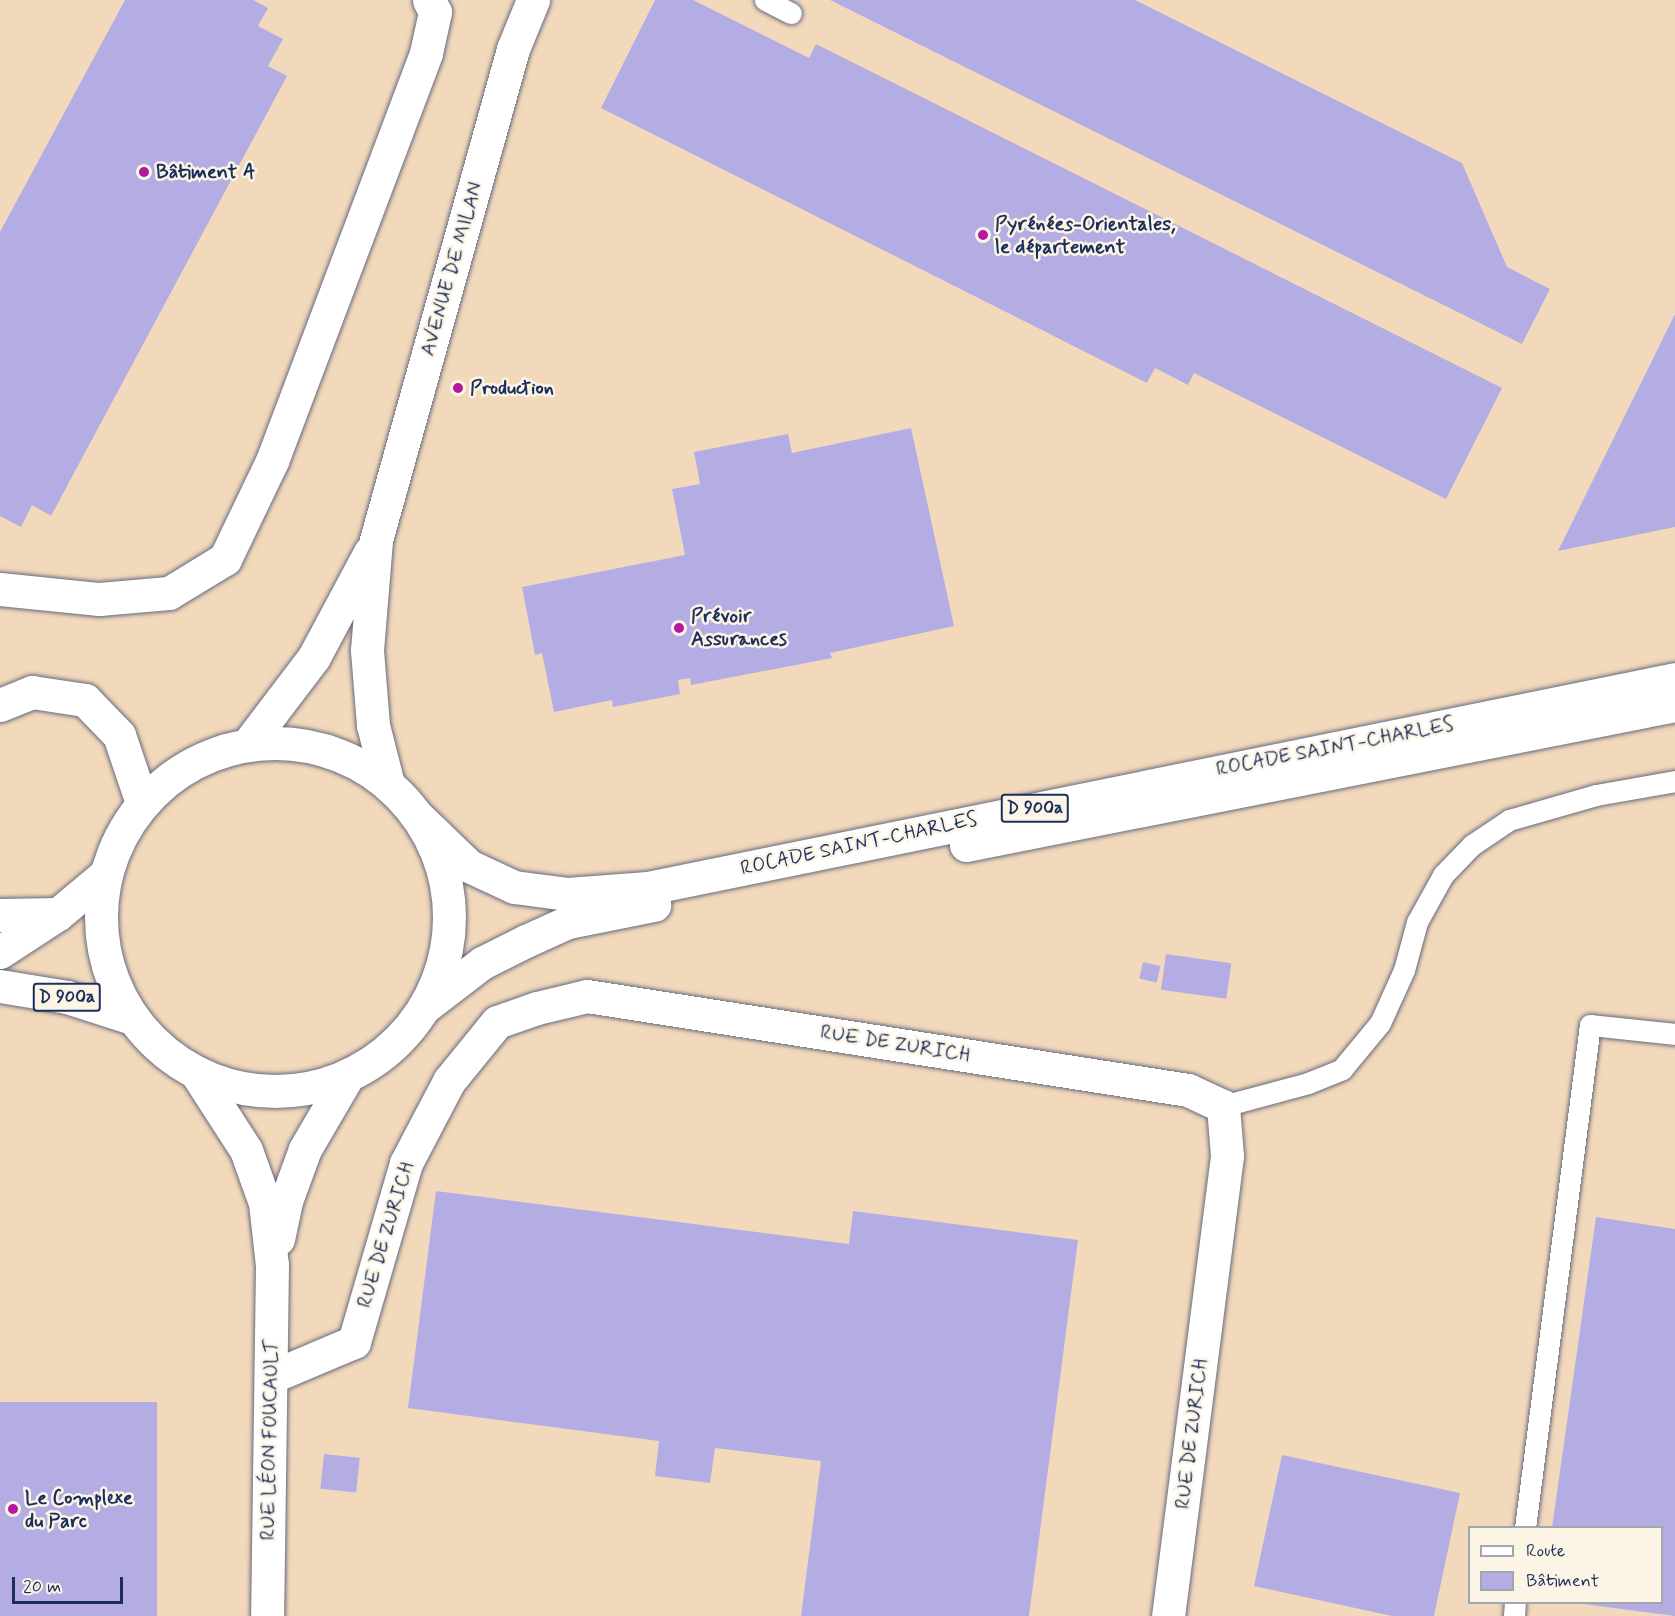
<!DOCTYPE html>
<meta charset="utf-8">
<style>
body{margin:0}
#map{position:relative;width:1675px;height:1616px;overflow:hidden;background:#f3d9bb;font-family:Mynerve,sans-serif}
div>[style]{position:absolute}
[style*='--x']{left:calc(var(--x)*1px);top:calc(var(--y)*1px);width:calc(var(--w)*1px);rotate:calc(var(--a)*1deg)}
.building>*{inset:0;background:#b4ade4;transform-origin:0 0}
.roads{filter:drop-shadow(0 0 2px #676a7f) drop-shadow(0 0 2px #676a7f)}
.service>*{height:21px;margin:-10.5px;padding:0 10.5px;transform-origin:10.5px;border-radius:10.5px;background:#fff}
.minor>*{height:33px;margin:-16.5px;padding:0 16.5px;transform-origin:16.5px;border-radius:16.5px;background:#fff}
.primary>*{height:33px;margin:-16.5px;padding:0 16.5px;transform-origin:16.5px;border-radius:16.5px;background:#fff}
.primary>.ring{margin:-16.5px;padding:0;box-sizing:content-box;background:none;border:33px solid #fff;border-radius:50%}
.dots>*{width:16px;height:16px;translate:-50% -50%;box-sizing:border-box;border:3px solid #fcf5e5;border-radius:50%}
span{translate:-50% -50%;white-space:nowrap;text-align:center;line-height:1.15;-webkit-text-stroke:5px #fcf5e5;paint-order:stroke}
.shield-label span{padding:2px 4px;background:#fcf5e5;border:2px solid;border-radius:4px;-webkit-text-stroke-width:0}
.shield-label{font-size:18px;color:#1b2f5e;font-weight:700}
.poi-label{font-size:20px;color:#1b2f5e;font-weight:700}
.left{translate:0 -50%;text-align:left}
.street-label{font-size:20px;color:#1b2f5e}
.legend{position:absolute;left:1468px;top:1526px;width:195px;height:78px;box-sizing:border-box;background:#fcf5e5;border:2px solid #a2a6af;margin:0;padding:8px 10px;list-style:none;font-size:18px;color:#1b2f5e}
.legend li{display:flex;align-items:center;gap:12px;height:30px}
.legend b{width:30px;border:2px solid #a2a6af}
.scale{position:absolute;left:12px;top:1577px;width:111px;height:27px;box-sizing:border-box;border:3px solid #1b2f5e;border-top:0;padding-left:8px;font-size:18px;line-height:21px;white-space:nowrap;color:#1b2f5e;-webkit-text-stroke:4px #fcf5e5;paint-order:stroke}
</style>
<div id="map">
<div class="building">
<div style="clip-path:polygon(125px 0,253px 0,268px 8px,258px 26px,283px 39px,268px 66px,287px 76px,51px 516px,32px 505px,21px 527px,0 516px,0 232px)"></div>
<div style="clip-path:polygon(655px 0,693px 0,809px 58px,816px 44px,1502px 388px,1446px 499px,1194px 373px,1188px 385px,1155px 368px,1147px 383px,601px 108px)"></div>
<div style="clip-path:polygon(830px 0,1135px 0,1462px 163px,1507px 267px,1550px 289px,1522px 344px)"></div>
<div style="clip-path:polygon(1675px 314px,1675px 527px,1558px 551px)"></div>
<div style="clip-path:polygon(911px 428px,954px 626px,830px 653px,832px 658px,691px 685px,690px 678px,678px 680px,680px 694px,613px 707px,612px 700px,554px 712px,542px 653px,535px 655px,522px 587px,685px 555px,672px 489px,700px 484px,694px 452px,788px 434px,792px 453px)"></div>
<div style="left:1166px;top:954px;width:66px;height:36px;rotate:8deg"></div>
<div style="left:1143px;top:962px;width:18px;height:17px;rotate:13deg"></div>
<div style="clip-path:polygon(436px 1191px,849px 1244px,853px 1211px,1078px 1240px,1029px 1616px,801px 1616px,821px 1461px,715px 1448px,710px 1483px,655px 1476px,659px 1441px,408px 1408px)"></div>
<div style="clip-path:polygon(1596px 1217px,1675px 1229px,1675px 1616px,1583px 1604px,1662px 1602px,1662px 1528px,1552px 1528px)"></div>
<div style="left:0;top:1402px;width:157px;height:214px"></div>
<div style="left:324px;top:1454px;width:36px;height:35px;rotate:6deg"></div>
<div style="clip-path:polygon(1282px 1455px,1460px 1493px,1434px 1616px,1392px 1616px,1254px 1586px)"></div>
</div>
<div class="roads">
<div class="service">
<div style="--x:765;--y:0;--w:29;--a:27"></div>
<div style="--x:1223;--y:1106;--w:88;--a:-15.1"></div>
<div style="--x:1308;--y:1083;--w:37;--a:-22"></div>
<div style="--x:1342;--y:1069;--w:60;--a:-50.4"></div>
<div style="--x:1380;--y:1023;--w:58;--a:-65.6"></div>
<div style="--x:1404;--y:970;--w:50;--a:-74.8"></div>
<div style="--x:1417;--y:922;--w:54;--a:-61"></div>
<div style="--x:1443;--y:875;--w:42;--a:-46"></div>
<div style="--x:1472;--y:845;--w:45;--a:-34"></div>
<div style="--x:1509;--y:820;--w:91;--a:-16"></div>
<div style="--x:1596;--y:795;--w:80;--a:-10"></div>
<div style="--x:1525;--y:1528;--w:507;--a:-82.64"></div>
<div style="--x:1590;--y:1025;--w:85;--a:6"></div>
<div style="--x:1514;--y:1616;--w:14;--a:-86"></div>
</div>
<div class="minor">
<div style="--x:0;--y:589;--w:100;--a:5.8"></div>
<div style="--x:99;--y:599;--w:70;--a:-4.9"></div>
<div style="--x:169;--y:593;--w:66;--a:-31.3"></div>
<div style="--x:225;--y:559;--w:109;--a:-64.4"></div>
<div style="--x:272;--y:461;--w:436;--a:-69.3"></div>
<div style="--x:426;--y:53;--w:42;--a:-77.6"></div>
<div style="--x:435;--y:12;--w:13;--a:-117"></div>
<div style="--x:0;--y:705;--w:35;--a:-22"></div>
<div style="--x:32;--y:692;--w:54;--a:8.6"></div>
<div style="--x:85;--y:700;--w:49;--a:45.8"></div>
<div style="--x:119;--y:735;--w:72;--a:71.3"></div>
<div style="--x:248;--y:744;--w:109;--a:-52.8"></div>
<div style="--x:314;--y:657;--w:119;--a:-61.9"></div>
<div style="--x:388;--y:784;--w:61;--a:-104.3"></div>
<div style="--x:373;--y:725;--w:75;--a:-94.6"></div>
<div style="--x:367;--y:650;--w:110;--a:-85.3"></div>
<div style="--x:376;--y:540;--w:510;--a:-74.41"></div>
<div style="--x:513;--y:49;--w:53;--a:-67.8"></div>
<div style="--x:0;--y:915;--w:58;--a:-1"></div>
<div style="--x:197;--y:1074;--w:90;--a:57.2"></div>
<div style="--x:246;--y:1150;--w:56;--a:70.3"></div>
<div style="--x:265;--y:1203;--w:62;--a:83.6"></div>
<div style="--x:272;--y:1265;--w:351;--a:90.8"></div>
<div style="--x:278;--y:1239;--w:39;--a:-78"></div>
<div style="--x:286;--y:1201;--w:55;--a:-69.9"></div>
<div style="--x:305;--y:1149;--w:83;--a:-59.7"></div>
<div style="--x:271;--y:1377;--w:90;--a:-22.9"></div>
<div style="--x:354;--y:1342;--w:186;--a:-73.8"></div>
<div style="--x:406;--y:1163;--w:93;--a:-62.3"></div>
<div style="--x:449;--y:1081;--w:76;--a:-50.9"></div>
<div style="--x:497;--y:1022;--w:42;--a:-19.3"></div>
<div style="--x:537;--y:1008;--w:51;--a:-13.5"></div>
<div style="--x:587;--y:996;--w:608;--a:8.89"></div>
<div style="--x:1188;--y:1090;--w:38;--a:25"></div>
<div style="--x:1223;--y:1106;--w:50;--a:85.4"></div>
<div style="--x:1227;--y:1156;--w:464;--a:97.3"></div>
</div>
<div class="primary">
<div class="ring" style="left:101px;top:743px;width:315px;height:315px"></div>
<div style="--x:417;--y:816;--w:72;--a:43.9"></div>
<div style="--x:469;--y:866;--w:50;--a:25"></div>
<div style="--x:514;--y:887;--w:53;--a:7.5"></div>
<div style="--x:567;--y:894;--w:81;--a:-4.2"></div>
<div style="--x:648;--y:888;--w:1048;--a:-11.5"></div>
<div style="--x:966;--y:845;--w:723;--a:-11.17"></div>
<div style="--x:0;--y:952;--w:69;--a:-33.2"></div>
<div style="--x:58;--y:914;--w:62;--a:-39.8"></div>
<div style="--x:0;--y:986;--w:68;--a:9.3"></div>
<div style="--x:67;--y:997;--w:68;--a:17.9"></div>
<div style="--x:426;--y:1006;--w:71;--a:-37.5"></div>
<div style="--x:482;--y:963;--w:49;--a:-26.6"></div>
<div style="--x:526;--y:941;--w:46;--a:-24.3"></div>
<div style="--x:568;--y:922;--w:88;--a:-11.2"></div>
</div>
</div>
<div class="dots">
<div style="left:144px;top:172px;background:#b5179e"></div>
<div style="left:983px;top:235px;background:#b5179e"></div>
<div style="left:458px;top:388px;background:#b5179e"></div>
<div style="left:679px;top:628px;background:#b5179e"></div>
<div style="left:13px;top:1509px;background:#b5179e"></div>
</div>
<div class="shield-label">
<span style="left:1035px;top:808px">D 900a</span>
<span style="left:67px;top:997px">D 900a</span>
</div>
<div class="poi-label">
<span class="left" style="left:156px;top:172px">Bâtiment A</span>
<span class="left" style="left:995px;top:236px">Pyrénées-Orientales,<br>le département</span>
<span class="left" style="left:470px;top:388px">Production</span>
<span class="left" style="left:691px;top:628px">Prévoir<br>Assurances</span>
<span class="left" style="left:25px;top:1510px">Le Complexe<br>du Parc</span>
</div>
<div class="street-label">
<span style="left:452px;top:269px;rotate:-74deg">AVENUE DE MILAN</span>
<span style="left:1335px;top:747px;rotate:-11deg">ROCADE SAINT-CHARLES</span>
<span style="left:859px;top:844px;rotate:-12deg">ROCADE SAINT-CHARLES</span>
<span style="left:895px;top:1044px;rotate:9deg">RUE DE ZURICH</span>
<span style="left:386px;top:1235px;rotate:-73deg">RUE DE ZURICH</span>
<span style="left:1192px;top:1434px;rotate:-83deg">RUE DE ZURICH</span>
<span style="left:270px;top:1440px;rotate:-89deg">RUE LÉON FOUCAULT</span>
</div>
<ul class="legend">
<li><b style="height:8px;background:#fff"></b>Route</li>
<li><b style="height:16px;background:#b4ade4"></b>Bâtiment</li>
</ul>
<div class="scale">20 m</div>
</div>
